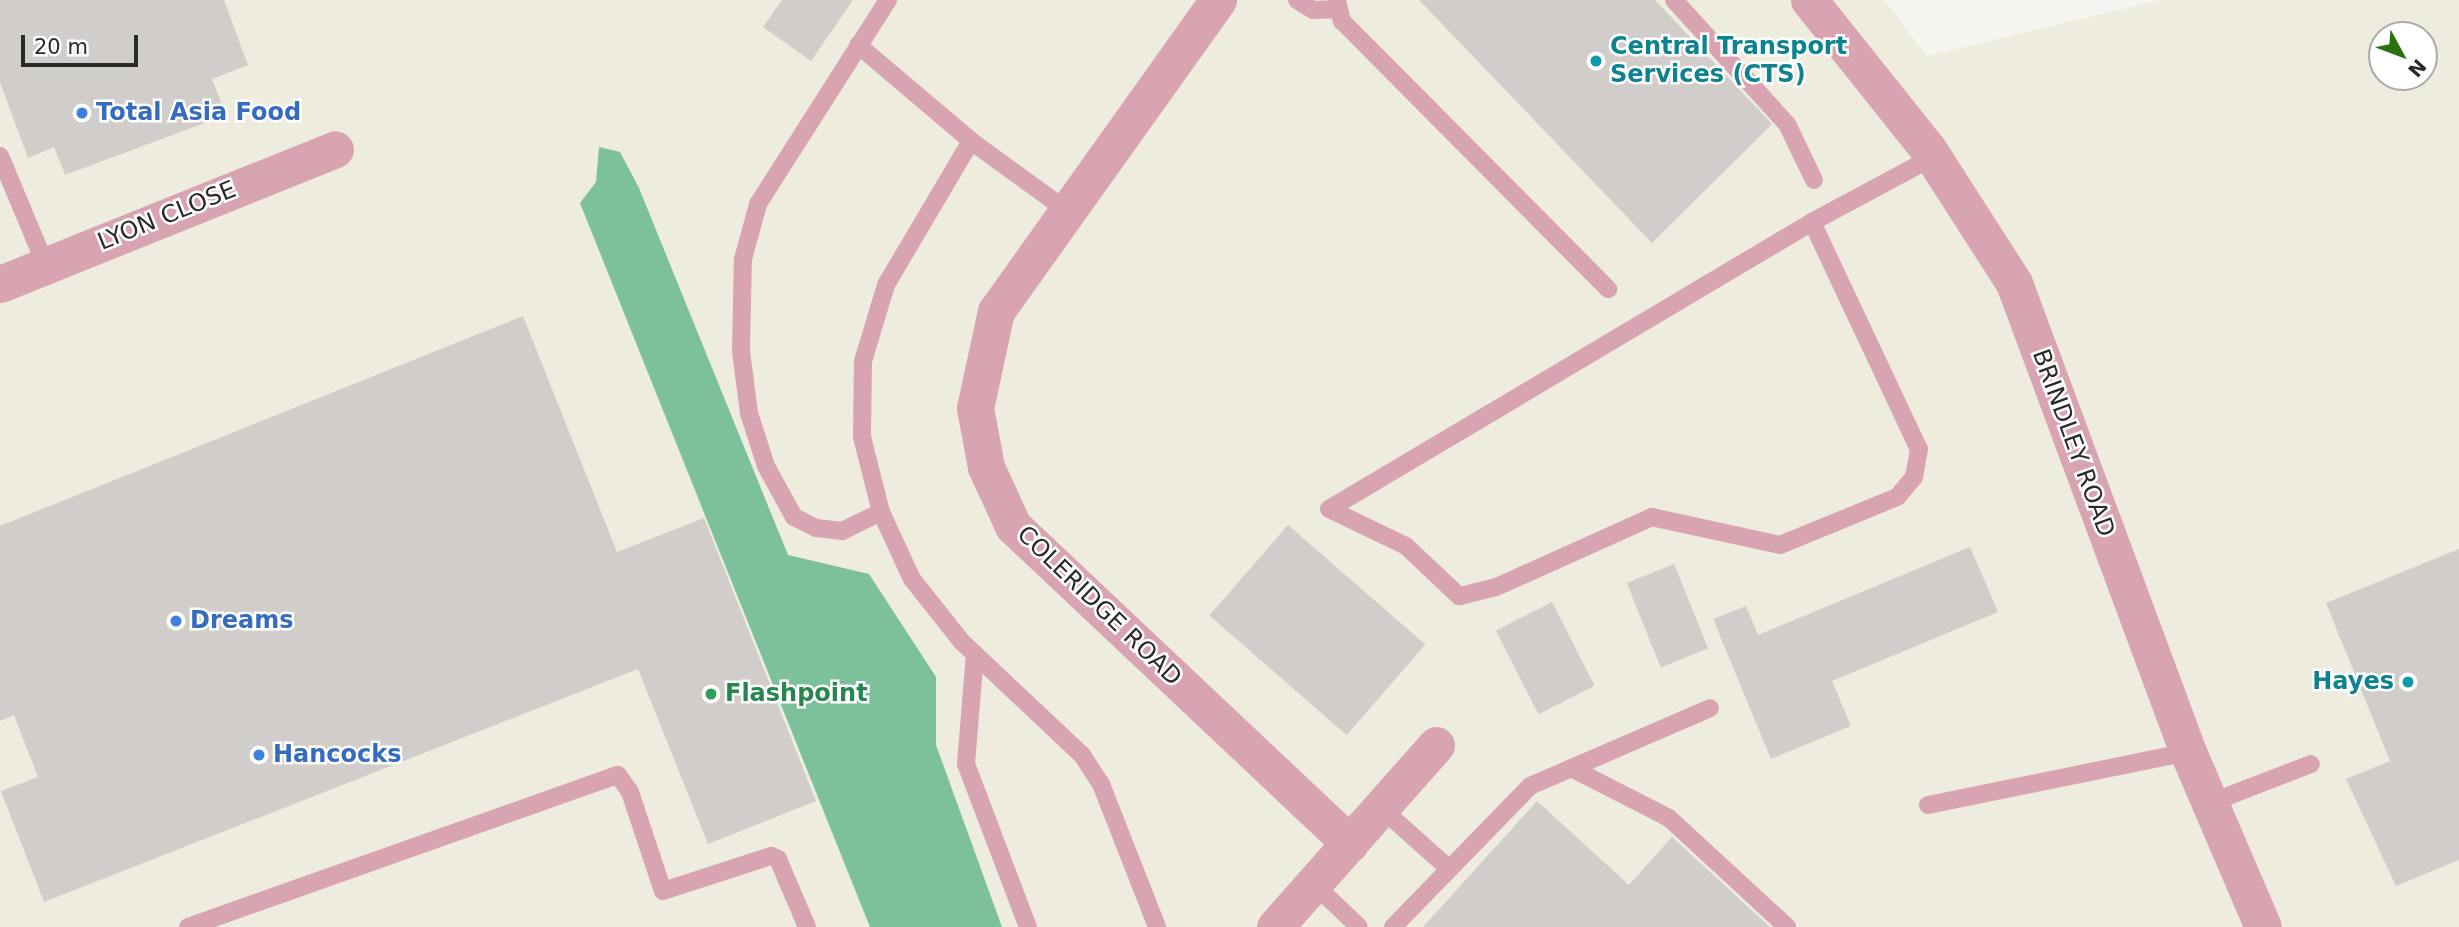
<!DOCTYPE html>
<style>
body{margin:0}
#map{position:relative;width:2459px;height:927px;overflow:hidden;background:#f6f5f1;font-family:"DejaVu Sans",sans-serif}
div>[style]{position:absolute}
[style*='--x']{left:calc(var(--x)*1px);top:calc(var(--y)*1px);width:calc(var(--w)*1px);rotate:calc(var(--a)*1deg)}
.built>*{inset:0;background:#eeebdf}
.forest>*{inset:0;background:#7cc09c}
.building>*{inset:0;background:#d1cdcb;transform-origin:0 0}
.lane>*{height:18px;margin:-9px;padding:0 9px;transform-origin:9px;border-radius:9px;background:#d9a4b2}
.street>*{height:37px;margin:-18.5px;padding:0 18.5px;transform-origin:18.5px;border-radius:18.5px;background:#d9a4b2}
.dots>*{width:19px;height:19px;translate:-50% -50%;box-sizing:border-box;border:4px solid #fff;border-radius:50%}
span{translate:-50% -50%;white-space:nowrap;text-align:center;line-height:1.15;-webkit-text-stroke:5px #fff;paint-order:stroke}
.culture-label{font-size:24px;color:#0d838f;font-weight:700}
.left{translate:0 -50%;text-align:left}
.right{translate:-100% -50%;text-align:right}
.shop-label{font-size:24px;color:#366cbe;font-weight:700}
.street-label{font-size:24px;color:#2a2a28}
.leisure-label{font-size:24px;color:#27864d;font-weight:700}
.north{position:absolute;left:2368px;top:21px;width:70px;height:70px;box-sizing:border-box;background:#fff;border:2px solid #aaaaa9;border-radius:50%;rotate:131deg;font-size:19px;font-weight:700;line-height:28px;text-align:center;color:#2a2a28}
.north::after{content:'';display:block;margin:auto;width:24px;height:32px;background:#2a7110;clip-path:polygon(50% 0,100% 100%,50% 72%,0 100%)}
.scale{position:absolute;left:21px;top:35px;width:117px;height:32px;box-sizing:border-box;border:4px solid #2a2a28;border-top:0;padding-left:9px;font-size:21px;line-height:24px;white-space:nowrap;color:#2a2a28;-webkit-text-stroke:5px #fff;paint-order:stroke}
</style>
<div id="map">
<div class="built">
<div style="clip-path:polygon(evenodd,0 0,1884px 0,1927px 56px,2160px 0,2459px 0,2459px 927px,0 927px,0 0,2382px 35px,2424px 35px,2424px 77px,2382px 77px,2382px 35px)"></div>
</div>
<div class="forest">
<div style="clip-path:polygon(599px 147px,620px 152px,639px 188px,788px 555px,869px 574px,936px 677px,936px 745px,1002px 927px,870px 927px,580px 203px,596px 182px)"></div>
</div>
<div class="building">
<div style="clip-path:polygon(0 0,224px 0,248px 65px,212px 79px,226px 115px,65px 175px,54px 147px,28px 158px,0 82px)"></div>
<div style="clip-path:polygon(782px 0,853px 0,811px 61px,763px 27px)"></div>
<div style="clip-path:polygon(1419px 0,1655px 0,1772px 124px,1652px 243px)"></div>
<div style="clip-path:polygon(523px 316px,617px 552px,704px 518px,816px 801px,708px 844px,638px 669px,44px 902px,1px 791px,38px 777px,14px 715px,0 721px,0 526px)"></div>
<div style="left:1288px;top:525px;width:182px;height:120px;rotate:41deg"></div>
<div style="clip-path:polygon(1970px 547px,1998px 612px,1832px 681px,1851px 726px,1771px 759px,1713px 619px,1746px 606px,1758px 635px)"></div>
<div style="clip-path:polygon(2459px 549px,2459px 860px,2396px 886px,2346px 779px,2390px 761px,2326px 603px)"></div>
<div style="left:1674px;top:564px;width:91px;height:51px;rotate:68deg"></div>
<div style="left:1552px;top:602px;width:94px;height:63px;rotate:63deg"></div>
<div style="clip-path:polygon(1537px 801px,1629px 885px,1672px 837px,1770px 927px,1423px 927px)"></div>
</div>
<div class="lane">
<div style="--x:1297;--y:0;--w:19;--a:32"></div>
<div style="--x:1313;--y:10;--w:23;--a:-2"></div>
<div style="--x:1337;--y:0;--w:22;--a:77"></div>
<div style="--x:1342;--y:21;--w:378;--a:45.2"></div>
<div style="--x:1674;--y:0;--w:168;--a:47.7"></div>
<div style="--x:1787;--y:124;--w:62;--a:64.3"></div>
<div style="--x:858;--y:45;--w:148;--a:40.3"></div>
<div style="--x:0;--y:156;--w:119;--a:67.3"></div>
<div style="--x:1066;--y:210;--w:117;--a:-144"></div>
<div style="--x:971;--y:141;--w:167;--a:120.6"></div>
<div style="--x:886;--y:285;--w:79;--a:106.8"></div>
<div style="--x:863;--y:361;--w:76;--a:90.8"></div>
<div style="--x:862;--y:437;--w:77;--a:75.8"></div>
<div style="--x:881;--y:512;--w:74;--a:65.2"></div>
<div style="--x:912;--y:579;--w:80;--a:51.6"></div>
<div style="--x:962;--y:642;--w:165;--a:43.3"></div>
<div style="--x:1082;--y:755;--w:35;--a:57"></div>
<div style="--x:1101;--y:784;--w:154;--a:68.6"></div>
<div style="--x:1812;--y:222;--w:251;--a:64.8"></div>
<div style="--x:1919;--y:449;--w:28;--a:100"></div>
<div style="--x:1914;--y:477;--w:26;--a:130"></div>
<div style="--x:1897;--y:497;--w:126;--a:157.7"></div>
<div style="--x:1780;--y:545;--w:131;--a:-167.7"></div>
<div style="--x:1652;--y:517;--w:171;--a:155.8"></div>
<div style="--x:1496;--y:587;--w:38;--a:166"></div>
<div style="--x:1459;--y:596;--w:73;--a:-136.7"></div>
<div style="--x:1406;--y:546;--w:85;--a:-154.3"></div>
<div style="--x:1329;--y:509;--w:562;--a:-30.72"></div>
<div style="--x:1812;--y:222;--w:137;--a:-28.2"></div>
<div style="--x:881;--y:512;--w:43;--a:154"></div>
<div style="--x:842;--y:531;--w:26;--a:-173"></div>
<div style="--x:816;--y:528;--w:25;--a:-153"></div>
<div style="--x:794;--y:517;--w:58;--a:-118.8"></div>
<div style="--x:766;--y:466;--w:56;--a:-107.8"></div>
<div style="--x:749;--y:413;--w:63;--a:-97.4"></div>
<div style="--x:741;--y:351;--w:92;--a:-88.8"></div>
<div style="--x:743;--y:259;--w:57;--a:-74.7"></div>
<div style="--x:758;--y:204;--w:242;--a:-57.5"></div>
<div style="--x:975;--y:654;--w:110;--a:94.7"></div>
<div style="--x:966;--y:764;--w:174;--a:69.2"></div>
<div style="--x:1571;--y:768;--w:110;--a:27"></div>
<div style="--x:1669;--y:818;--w:161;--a:42.7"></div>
<div style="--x:2210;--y:803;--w:108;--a:-21.1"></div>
<div style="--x:1928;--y:805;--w:265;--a:-11.5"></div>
<div style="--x:1381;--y:808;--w:89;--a:41.8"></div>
<div style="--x:1314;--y:884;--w:62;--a:43.7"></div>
<div style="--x:188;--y:927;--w:456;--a:-19.5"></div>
<div style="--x:618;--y:775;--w:21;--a:55"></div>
<div style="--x:630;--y:792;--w:104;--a:71.6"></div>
<div style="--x:663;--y:891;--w:114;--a:-18"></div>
<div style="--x:771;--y:856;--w:8;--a:23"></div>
<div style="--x:778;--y:859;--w:74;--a:66.9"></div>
<div style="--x:1393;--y:927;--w:197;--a:-45.8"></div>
<div style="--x:1530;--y:786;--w:196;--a:-23.4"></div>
</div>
<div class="street">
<div style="--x:1218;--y:0;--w:382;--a:125.5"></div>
<div style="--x:996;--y:311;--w:99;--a:102.2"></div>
<div style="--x:975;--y:408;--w:60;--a:79.4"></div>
<div style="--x:986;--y:467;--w:65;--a:65.4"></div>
<div style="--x:1013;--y:526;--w:463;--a:43.3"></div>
<div style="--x:1809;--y:0;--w:191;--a:51.4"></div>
<div style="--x:1928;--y:149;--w:159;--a:57.3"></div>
<div style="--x:2014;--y:283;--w:500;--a:69.65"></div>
<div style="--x:2188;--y:752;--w:190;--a:66.8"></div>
<div style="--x:0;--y:284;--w:361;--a:-21.9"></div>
<div style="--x:1275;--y:927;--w:243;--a:-48.5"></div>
</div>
<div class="dots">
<div style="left:1596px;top:61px;background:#0f9aa8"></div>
<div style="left:82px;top:113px;background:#3f7fe0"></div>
<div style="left:176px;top:621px;background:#3f7fe0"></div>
<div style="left:2408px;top:682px;background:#0f9aa8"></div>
<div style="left:711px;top:694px;background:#2e9e5b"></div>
<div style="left:259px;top:755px;background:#3f7fe0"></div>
</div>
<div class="culture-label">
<span class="left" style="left:1610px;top:61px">Central Transport<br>Services (CTS)</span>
<span class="right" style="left:2394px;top:682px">Hayes</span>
</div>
<div class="shop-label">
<span class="left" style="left:96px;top:113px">Total Asia Food</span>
<span class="left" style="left:190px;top:621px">Dreams</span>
<span class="left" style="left:273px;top:755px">Hancocks</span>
</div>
<div class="street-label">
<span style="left:167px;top:216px;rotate:-22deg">LYON CLOSE</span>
<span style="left:2073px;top:443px;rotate:70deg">BRINDLEY ROAD</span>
<span style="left:1099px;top:606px;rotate:44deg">COLERIDGE ROAD</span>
</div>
<div class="leisure-label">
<span class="left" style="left:725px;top:694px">Flashpoint</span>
</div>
<div class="north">N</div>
<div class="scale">20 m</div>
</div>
